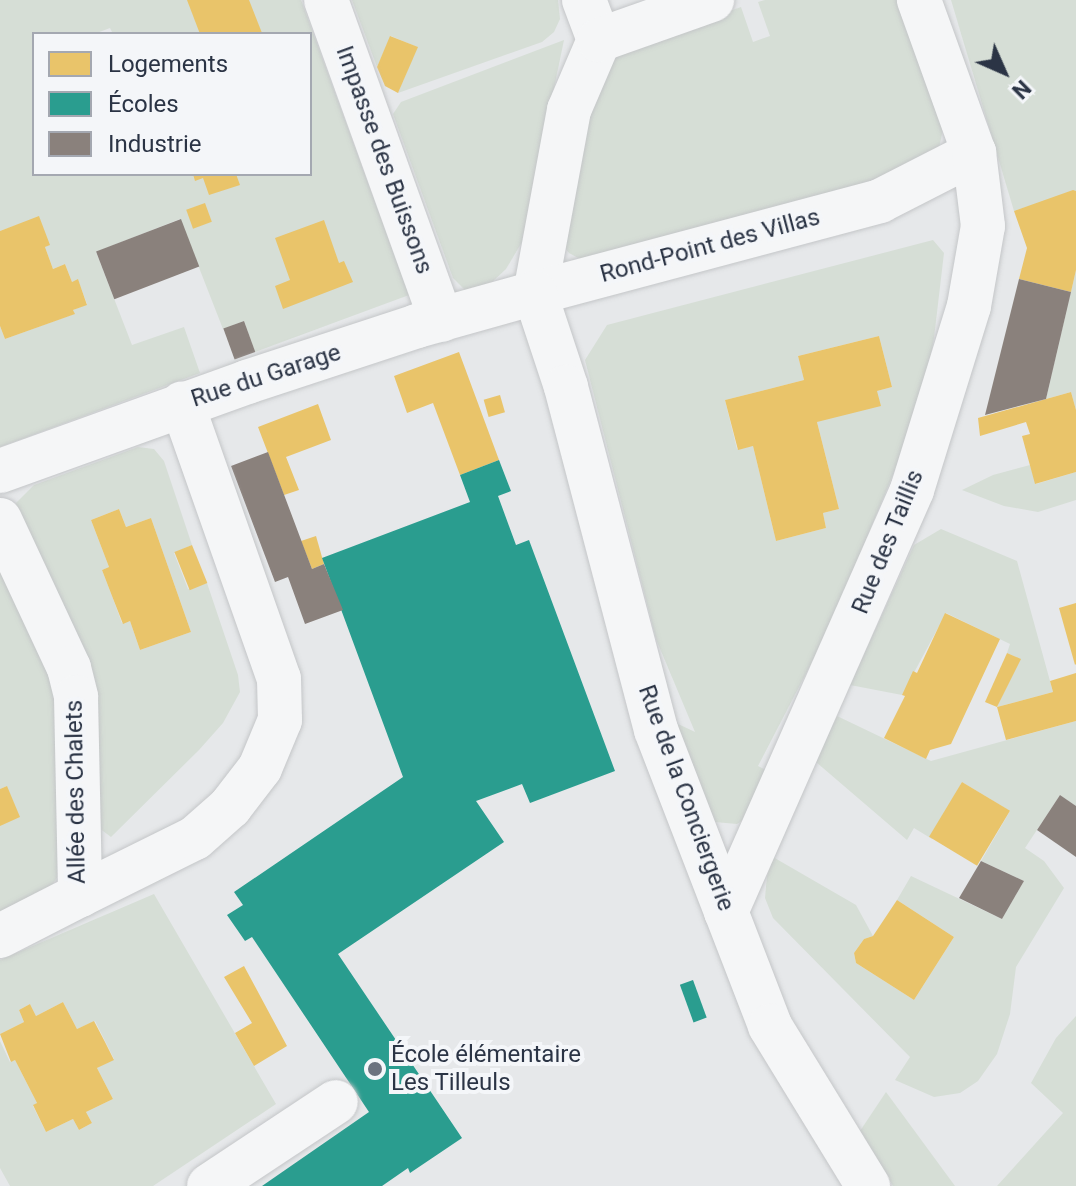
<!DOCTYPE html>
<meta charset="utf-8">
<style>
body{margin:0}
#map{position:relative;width:1076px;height:1186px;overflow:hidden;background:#e6e8ea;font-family:Roboto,sans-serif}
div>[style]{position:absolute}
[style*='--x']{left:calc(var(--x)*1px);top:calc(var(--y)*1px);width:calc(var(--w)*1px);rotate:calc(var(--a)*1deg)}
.green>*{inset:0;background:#d6ded6}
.homes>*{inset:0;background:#e9c46a;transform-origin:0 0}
.schools>*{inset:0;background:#2a9d8f;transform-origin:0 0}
.industry>*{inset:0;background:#8a817c;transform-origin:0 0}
.roads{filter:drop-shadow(0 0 2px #c4c6c8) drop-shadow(0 0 2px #c4c6c8)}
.street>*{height:44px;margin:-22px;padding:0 22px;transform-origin:22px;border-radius:22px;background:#f5f6f7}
.dots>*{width:22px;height:22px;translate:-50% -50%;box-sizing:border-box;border:4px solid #f4f6f9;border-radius:50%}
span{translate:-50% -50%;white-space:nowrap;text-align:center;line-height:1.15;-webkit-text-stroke:8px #f4f6f9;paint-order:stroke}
.street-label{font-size:24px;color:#2b3445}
.poi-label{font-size:24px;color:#2b3445}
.left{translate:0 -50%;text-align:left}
.legend{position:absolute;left:32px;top:32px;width:280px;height:144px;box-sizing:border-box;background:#f4f6f9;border:2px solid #a4a8b1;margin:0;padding:10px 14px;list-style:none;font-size:24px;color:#2b3445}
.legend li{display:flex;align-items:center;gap:16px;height:40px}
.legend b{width:40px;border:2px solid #a4a8b1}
.north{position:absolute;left:964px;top:32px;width:80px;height:80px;-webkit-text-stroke:6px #f4f6f9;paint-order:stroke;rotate:135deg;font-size:22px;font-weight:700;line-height:32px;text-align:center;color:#2b3445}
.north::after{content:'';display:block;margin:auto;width:28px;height:36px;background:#2b3445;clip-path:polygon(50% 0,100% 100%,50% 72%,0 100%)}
</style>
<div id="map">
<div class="green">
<div style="clip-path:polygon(evenodd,0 0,301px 0,409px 295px,255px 352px,244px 321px,223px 329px,180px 219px,96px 252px,132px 345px,184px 327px,200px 373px,0 447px,0 326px,5px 339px,74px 314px,73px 310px,87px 304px,78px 280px,72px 282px,65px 264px,53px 269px,45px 247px,49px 245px,39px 217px,0 231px,0 0,110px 28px,113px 34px,310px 34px,310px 174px,34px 174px,34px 34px,94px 34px,110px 28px)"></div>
<div style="clip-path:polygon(352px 0,558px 0,560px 19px,554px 32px,542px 42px,398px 93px,417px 47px,391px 36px,377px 67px)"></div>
<div style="clip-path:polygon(765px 0,900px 0,943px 129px,938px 153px,922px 171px,582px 260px,569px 253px,565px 248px,586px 108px,606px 62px,631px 46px,741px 7px,753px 42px,770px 36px,758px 2px)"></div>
<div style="clip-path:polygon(951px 0,1076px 0,1076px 191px,1014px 211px)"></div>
<div style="clip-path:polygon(564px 40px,522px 242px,506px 269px,491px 283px,466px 291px,453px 278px,393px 114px,401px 102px)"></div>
<div style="clip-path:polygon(evenodd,933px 240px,944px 253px,934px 338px,927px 375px,904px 448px,828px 631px,758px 766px,766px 770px,745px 819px,737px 824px,715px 822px,707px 814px,674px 722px,695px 732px,656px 639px,585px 360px,607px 325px,933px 240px,879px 336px,892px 387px,877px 391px,817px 422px,839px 509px,823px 513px,826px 528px,776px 541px,753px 446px,737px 449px,725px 400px,804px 380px,798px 356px,879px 336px)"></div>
<div style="clip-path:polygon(1076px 270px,1076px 410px,1071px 392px,1046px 399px)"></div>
<div style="clip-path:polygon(evenodd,138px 447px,154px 449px,164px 461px,192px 545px,174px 553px,188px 589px,207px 583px,238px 675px,240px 692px,223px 723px,199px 750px,111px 837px,99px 828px,16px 503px,34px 485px,138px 447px,119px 509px,126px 527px,151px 518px,191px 632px,140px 650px,130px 621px,122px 623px,112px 596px,102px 570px,109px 567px,91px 520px,119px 509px)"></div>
<div style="clip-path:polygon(1030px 465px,1036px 484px,1076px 472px,1076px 500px,1038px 512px,1004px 506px,962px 490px,993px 475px)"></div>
<div style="clip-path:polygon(941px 529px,1017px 561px,1053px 692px,997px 707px,1020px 659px,1007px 653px,1010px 644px,946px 613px,902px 695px,850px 685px,914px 545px)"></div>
<div style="clip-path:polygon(0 561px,54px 672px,58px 876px,50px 888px,0 915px,0 826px,7px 786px,0 789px)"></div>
<div style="clip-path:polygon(837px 716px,931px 761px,1076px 721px,1076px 806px,1060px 795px,1025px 848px,1044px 861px,1064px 888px,1016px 967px,1010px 1014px,997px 1054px,978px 1081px,960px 1093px,934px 1097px,895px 1080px,910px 1057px,773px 918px,765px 898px,767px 876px,773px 857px,856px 905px,873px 936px,864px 939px,854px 953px,856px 963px,914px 1000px,954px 937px,897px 900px,911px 876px,1002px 919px,1024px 881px,981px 861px,1010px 811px,962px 782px,932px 839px,914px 828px,907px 840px,816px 762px)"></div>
<div style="clip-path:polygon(154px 894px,276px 1104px,153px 1186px,10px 1186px,0 1168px,0 1041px,10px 1062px,15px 1060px,37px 1103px,33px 1106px,46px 1132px,73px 1119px,79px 1130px,92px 1123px,86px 1112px,113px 1099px,97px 1068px,114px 1059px,95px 1021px,77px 1029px,63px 1002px,36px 1016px,30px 1004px,19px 1010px,24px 1022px,0 1034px,0 960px)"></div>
<div style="clip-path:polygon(1076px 1016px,1076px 1186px,997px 1186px,1063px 1113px,1031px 1083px,1056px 1038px)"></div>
<div style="clip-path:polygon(886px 1092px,955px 1186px,893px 1186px,860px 1131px)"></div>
</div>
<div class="homes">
<div style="clip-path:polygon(187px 0,249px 0,262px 33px,200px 34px)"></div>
<div style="clip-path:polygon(390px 36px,418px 47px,398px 93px,385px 86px,377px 67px)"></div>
<div style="clip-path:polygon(193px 174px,236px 174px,240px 185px,209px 195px,203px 178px,195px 181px)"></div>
<div style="clip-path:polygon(1073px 190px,1076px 191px,1076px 270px,1071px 292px,1019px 279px,1027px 248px,1014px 211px)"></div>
<div style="left:205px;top:203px;width:20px;height:20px;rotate:70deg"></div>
<div style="clip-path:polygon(39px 216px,50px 245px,45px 247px,53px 269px,65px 264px,72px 282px,78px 279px,87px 305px,73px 310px,75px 314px,5px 339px,0 326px,0 231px)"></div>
<div style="clip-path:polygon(324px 220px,339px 263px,344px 261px,353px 282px,283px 309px,275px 286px,290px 280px,275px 238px)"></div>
<div style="clip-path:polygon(879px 336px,892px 387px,877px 391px,881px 406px,817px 422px,839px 509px,823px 513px,826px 528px,776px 541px,753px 446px,738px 450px,725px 400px,804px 380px,798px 356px)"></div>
<div style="clip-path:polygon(459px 352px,499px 460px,460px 475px,433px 403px,407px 413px,394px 376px)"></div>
<div style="clip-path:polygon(1071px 392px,1076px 410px,1076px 472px,1035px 484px,1022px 436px,1030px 434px,1026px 422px,980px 436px,978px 418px)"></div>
<div style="left:500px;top:395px;width:18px;height:17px;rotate:74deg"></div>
<div style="clip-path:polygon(318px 404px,331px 440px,286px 457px,299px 490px,284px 495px,258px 427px)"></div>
<div style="clip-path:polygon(119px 509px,126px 527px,151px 518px,191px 632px,140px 650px,130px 621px,123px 624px,112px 596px,102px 570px,109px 567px,91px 520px)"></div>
<div style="clip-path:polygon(316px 536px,324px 564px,312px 569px,301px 541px)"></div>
<div style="left:192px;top:545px;width:41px;height:19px;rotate:68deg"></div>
<div style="clip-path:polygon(1076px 603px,1076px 664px,1075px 665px,1059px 608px)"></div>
<div style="clip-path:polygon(945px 613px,1000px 639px,951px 744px,930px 750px,926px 759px,884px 738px,905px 696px,902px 695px,913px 671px,917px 673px)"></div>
<div style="clip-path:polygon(1007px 653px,1021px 659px,997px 707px,985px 702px)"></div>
<div style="clip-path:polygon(1076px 673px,1076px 721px,1006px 740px,997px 707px,1053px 692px,1050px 681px)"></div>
<div style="left:962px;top:782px;width:56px;height:64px;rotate:31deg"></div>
<div style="clip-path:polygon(7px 786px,20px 817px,0 826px,0 789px)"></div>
<div style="clip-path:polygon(897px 900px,954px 937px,914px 1000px,856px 963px,854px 953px,864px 939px,873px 936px)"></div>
<div style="clip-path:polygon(244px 966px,287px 1046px,254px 1066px,235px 1033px,252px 1023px,224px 977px)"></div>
<div style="clip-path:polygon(63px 1002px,77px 1029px,94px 1021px,105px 1042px,114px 1060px,97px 1068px,113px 1099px,86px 1112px,92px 1123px,79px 1130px,73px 1119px,46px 1132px,33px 1105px,37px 1103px,15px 1060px,11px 1062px,0 1034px,24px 1022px,19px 1010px,30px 1004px,36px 1016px)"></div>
</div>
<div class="schools">
<div style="clip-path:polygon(499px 460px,511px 491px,498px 496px,516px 545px,529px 540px,615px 771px,530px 803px,522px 784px,476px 801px,504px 842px,338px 954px,462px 1138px,410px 1173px,408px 1168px,382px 1186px,262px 1186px,369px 1112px,252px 937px,245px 941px,227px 915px,243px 905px,234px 892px,403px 777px,322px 558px,470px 502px,460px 475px)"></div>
<div style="left:693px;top:980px;width:40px;height:14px;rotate:70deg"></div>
</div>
<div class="industry">
<div style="left:181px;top:219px;width:51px;height:91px;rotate:69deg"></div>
<div style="clip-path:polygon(1019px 279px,1071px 292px,1046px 399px,985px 415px)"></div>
<div style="left:244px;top:321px;width:33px;height:22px;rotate:70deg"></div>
<div style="clip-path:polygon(268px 452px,312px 569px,324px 564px,343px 610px,305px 624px,288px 577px,275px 582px,231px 466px)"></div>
<div style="clip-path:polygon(1060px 795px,1076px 806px,1076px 857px,1037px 830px)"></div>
<div style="clip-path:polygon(981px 861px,1024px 881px,1002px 919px,959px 898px)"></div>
</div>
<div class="roads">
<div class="street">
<div style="--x:326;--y:0;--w:340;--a:70.2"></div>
<div style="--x:584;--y:0;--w:43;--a:69.4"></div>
<div style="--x:599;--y:40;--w:76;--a:113.2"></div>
<div style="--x:569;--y:110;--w:186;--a:100.5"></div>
<div style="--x:535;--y:293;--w:357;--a:-14.9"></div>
<div style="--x:880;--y:201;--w:106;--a:-27.1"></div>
<div style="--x:974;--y:153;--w:163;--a:-109.8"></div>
<div style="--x:599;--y:40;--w:120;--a:-19.5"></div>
<div style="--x:0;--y:471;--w:263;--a:-19.8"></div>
<div style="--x:247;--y:382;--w:179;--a:-18.2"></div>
<div style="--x:417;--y:326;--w:123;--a:-15.6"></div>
<div style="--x:535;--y:293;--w:99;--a:71.7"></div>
<div style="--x:566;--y:387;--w:355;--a:75.3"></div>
<div style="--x:656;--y:730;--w:317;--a:68.9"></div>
<div style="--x:770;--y:1026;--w:188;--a:58.5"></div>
<div style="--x:0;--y:520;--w:163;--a:65"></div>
<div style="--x:69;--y:668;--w:30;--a:76"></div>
<div style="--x:76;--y:697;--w:198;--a:88.8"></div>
<div style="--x:80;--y:895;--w:90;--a:152.9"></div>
<div style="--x:80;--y:895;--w:128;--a:-26.4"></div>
<div style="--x:195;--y:838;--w:47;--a:-41.5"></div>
<div style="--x:230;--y:807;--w:49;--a:-52.4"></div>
<div style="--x:260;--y:768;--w:52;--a:-67.4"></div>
<div style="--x:280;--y:720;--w:41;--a:-91.4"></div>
<div style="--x:279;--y:679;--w:292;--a:-109.4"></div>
<div style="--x:726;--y:912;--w:461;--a:-66.2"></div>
<div style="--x:912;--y:490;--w:193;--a:-72.8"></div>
<div style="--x:969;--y:306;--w:81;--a:-80.1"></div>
<div style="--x:983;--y:226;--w:74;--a:-97"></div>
<div style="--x:209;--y:1186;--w:152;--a:-33.5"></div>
</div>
</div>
<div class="dots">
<div style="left:375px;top:1069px;background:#6c737f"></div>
</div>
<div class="street-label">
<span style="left:384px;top:160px;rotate:70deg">Impasse des Buissons</span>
<span style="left:710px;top:246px;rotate:-15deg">Rond-Point des Villas</span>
<span style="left:266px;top:376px;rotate:-18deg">Rue du Garage</span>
<span style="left:888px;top:542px;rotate:-68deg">Rue des Taillis</span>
<span style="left:76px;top:792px;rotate:-91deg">Allée des Chalets</span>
<span style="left:686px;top:798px;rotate:70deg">Rue de la Conciergerie</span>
</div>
<div class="poi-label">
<span class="left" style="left:391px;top:1069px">École élémentaire<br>Les Tilleuls</span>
</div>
<ul class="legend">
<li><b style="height:22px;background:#e9c46a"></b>Logements</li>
<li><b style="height:22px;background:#2a9d8f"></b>Écoles</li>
<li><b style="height:22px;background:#8a817c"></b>Industrie</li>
</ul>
<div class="north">N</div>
</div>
